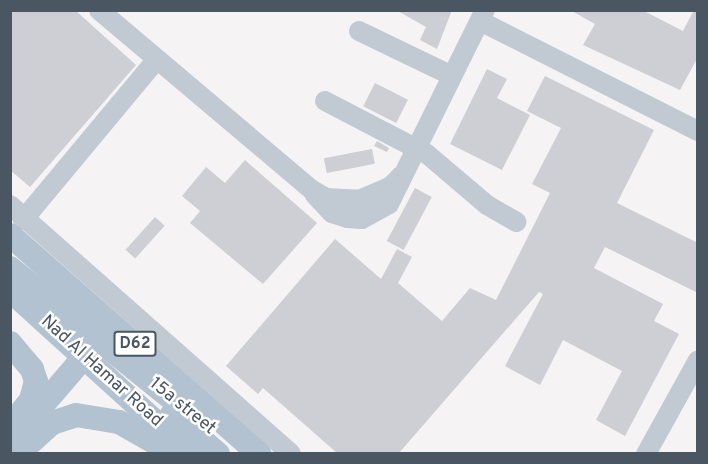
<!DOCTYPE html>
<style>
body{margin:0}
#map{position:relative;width:708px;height:464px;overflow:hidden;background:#f5f3f3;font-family:Overpass,sans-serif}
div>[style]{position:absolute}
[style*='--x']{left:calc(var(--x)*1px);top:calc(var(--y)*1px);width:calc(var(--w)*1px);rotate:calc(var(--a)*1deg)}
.building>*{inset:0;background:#cdcfd5;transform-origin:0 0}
.minor>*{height:20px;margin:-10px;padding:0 10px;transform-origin:10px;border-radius:10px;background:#c1cad2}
.major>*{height:24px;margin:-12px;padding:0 12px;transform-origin:12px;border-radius:12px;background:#b3c2d1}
span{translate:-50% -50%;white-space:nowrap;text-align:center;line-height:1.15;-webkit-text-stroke:5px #fff;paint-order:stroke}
.shield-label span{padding:2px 4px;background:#fff;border:2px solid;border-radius:4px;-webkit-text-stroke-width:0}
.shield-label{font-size:16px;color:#4a5661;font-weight:700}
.street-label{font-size:18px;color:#4a5661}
.frame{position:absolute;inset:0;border:12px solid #4a5661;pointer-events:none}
</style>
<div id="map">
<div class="building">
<div style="clip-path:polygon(10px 10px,75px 10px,136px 65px,30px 187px,10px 170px)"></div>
<div style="clip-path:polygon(396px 10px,452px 10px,437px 49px,420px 40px,426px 27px)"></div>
<div style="clip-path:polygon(570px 10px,642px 10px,683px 31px,694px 10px,698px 10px,698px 57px,680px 90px,583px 45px,595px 24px)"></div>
<div style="clip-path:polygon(487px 69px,507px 79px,497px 98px,530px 115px,502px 170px,450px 144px)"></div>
<div style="clip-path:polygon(545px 76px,654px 130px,617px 203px,698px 243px,698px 293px,605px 247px,594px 268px,663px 304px,654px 321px,679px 334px,625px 436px,596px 420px,622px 371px,563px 340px,540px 385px,505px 366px,543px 294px,539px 292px,399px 453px,337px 453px,263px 388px,258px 394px,226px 366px,335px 239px,381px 279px,397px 249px,412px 257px,398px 283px,442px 321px,470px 288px,496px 300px,550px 193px,532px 184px,561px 128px,527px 111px)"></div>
<div style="left:375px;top:83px;width:37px;height:26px;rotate:27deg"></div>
<div style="clip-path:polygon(377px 141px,389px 148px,387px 152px,374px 146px)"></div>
<div style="left:372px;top:149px;width:15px;height:49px;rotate:79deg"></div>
<div style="clip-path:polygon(245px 160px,317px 223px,263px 284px,190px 223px,200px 211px,182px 196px,206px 167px,225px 183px)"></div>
<div style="left:415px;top:188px;width:19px;height:60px;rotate:28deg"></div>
<div style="left:155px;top:217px;width:13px;height:44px;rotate:42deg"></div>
</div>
<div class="minor">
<div style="--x:99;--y:10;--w:279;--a:40.2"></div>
<div style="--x:312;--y:190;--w:16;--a:30"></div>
<div style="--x:326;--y:198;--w:33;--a:3"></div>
<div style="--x:359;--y:200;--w:34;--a:-23"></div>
<div style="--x:390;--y:187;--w:16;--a:-45"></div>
<div style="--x:480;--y:21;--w:244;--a:26.8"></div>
<div style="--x:359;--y:31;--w:103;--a:25.8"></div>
<div style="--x:325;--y:101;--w:115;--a:27.5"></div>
<div style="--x:427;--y:154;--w:79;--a:40.4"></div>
<div style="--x:487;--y:205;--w:34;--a:30"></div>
<div style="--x:315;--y:195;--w:25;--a:47"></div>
<div style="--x:332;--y:213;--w:16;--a:18"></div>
<div style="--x:347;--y:218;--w:15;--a:4"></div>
<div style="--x:362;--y:219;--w:31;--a:-29"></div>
<div style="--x:389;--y:204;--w:216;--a:-63.7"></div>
<div style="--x:10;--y:205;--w:375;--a:41.5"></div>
<div style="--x:23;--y:220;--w:209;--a:-50.2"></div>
<div style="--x:646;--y:454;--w:107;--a:-61"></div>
</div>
<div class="major">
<div style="--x:10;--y:235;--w:332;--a:41.3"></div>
<div style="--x:10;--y:268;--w:239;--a:38.9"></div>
<div style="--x:10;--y:290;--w:244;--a:42.2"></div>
<div style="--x:10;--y:343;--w:34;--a:50"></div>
<div style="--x:32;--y:369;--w:13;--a:72"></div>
<div style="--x:36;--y:381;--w:20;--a:105"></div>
<div style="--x:31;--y:400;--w:21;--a:129"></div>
<div style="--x:172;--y:414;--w:61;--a:41"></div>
<div style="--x:16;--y:436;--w:121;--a:-49.3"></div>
<div style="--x:18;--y:454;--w:46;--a:-42.4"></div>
<div style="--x:52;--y:423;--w:25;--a:-18"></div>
<div style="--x:76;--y:415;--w:44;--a:9.2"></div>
<div style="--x:119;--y:422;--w:64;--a:29.7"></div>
</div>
<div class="shield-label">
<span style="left:135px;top:344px">D62</span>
</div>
<div class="street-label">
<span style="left:101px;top:372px;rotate:42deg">Nad Al Hamar Road</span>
<span style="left:182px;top:407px;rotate:39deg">15a street</span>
</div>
<div class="frame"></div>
</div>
